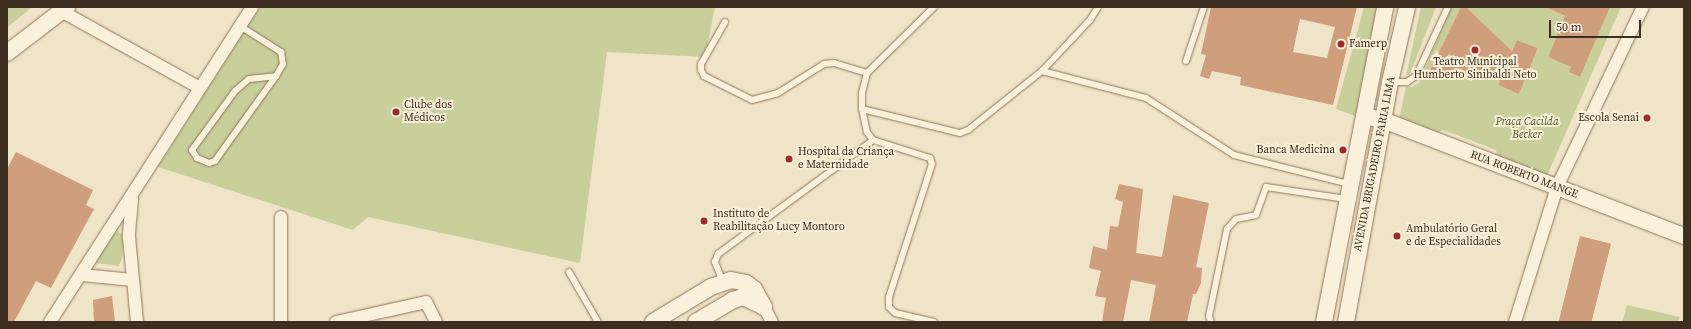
<!DOCTYPE html>
<meta charset="utf-8">
<style>
body{margin:0}
#map{position:relative;width:1691px;height:329px;overflow:hidden;background:#f0e4c8;font-family:"Source Serif 4",serif}
div>[style]{position:absolute}
[style*='--x']{left:calc(var(--x)*1px);top:calc(var(--y)*1px);width:calc(var(--w)*1px);rotate:calc(var(--a)*1deg)}
.green>*{inset:0;background:#c9cf9b}
.building>*{inset:0;background:#cf9f7d;transform-origin:0 0}
.roads{filter:drop-shadow(0 0 1px #8d765c) drop-shadow(0 0 1px #8d765c)}
.lane>*{height:6px;margin:-3px;padding:0 3px;transform-origin:3px;border-radius:3px;background:#faf1dc}
.street>*{height:12px;margin:-6px;padding:0 6px;transform-origin:6px;border-radius:6px;background:#faf1dc}
.secondary>*{height:16px;margin:-8px;padding:0 8px;transform-origin:8px;border-radius:8px;background:#faf1dc}
.dots>*{width:11px;height:11px;translate:-50% -50%;box-sizing:border-box;border:2px solid #f7eed8;border-radius:50%}
span{translate:-50% -50%;white-space:nowrap;text-align:center;line-height:1.15;-webkit-text-stroke:4px #f7eed8;paint-order:stroke}
.poi-label{font-size:11px;color:#3d2e20}
.left{translate:0 -50%;text-align:left}
.right{translate:-100% -50%;text-align:right}
.park-label{font-size:11px;color:#4d5a26;font-style:italic}
.street-label{font-size:11px;color:#3d2e20}
.frame{position:absolute;inset:0;border:8px solid #3d2e20;pointer-events:none}
.scale{position:absolute;left:1549px;top:20px;width:92px;height:18px;box-sizing:border-box;border:2px solid #3d2e20;border-top:0;padding-left:5px;font-size:12px;line-height:14px;white-space:nowrap;color:#3d2e20;-webkit-text-stroke:3px #f7eed8;paint-order:stroke}
</style>
<div id="map">
<div class="green">
<div style="clip-path:polygon(7px 7px,32px 7px,7px 28px)"></div>
<div style="clip-path:polygon(260px 7px,715px 7px,705px 57px,607px 52px,580px 263px,368px 217px,353px 230px,158px 167px)"></div>
<div style="clip-path:polygon(1364px 7px,1380px 7px,1358px 117px,1336px 109px)"></div>
<div style="clip-path:polygon(1421px 7px,1436px 7px,1410px 74px,1406px 76px)"></div>
<div style="clip-path:polygon(1451px 7px,1461px 7px,1428px 74px,1503px 74px,1498px 85px,1519px 94px,1538px 48px,1517px 40px,1512px 51px,1466px 7px,1547px 7px,1583px 26px,1564px 18px,1557px 34px,1570px 40px,1569px 43px,1556px 38px,1548px 57px,1571px 67px,1569px 72px,1580px 77px,1610px 7px,1621px 7px,1546px 178px,1498px 158px,1496px 150px,1443px 130px,1433px 134px,1399px 120px,1406px 86px,1412px 87px,1419px 83px)"></div>
<div style="clip-path:polygon(118px 231px,124px 237px,122px 258px,119px 266px,96px 263px,109px 239px)"></div>
<div style="clip-path:polygon(1627px 305px,1680px 317px,1678px 322px,1622px 322px)"></div>
</div>
<div class="building">
<div style="clip-path:polygon(evenodd,1211px 7px,1357px 7px,1333px 105px,1240px 85px,1241px 77px,1212px 71px,1209px 79px,1200px 76px,1206px 55px,1201px 54px,1211px 7px,1300px 19px,1335px 27px,1327px 58px,1293px 52px,1300px 19px)"></div>
<div style="clip-path:polygon(1461px 7px,1466px 7px,1512px 51px,1517px 40px,1538px 48px,1519px 94px,1498px 85px,1503px 74px,1428px 74px)"></div>
<div style="clip-path:polygon(1545px 7px,1610px 7px,1580px 77px,1569px 72px,1571px 67px,1548px 57px,1565px 16px)"></div>
<div style="clip-path:polygon(16px 152px,93px 190px,86px 205px,94px 209px,51px 288px,36px 281px,14px 322px,7px 322px,7px 169px)"></div>
<div style="clip-path:polygon(1119px 184px,1143px 189px,1136px 253px,1162px 257px,1173px 195px,1209px 203px,1196px 267px,1202px 268px,1201px 283px,1196px 294px,1193px 294px,1187px 322px,1149px 322px,1156px 285px,1131px 280px,1123px 322px,1102px 322px,1106px 298px,1095px 296px,1101px 271px,1089px 268px,1093px 246px,1107px 250px,1110px 226px,1118px 227px,1123px 202px,1115px 199px)"></div>
<div style="left:1580px;top:236px;width:32px;height:89px;rotate:14deg"></div>
<div style="clip-path:polygon(112px 296px,115px 322px,94px 322px,93px 300px)"></div>
</div>
<div class="roads">
<div class="lane">
<div style="--x:934;--y:7;--w:94;--a:135.4"></div>
<div style="--x:867;--y:73;--w:21;--a:104"></div>
<div style="--x:862;--y:93;--w:16;--a:90"></div>
<div style="--x:862;--y:109;--w:24;--a:78"></div>
<div style="--x:867;--y:132;--w:10;--a:53"></div>
<div style="--x:873;--y:140;--w:60;--a:17.5"></div>
<div style="--x:930;--y:158;--w:6;--a:72"></div>
<div style="--x:932;--y:164;--w:140;--a:107.9"></div>
<div style="--x:889;--y:297;--w:10;--a:90"></div>
<div style="--x:889;--y:307;--w:8;--a:45"></div>
<div style="--x:895;--y:313;--w:40;--a:13"></div>
<div style="--x:725;--y:22;--w:48;--a:119.7"></div>
<div style="--x:701;--y:64;--w:6;--a:90"></div>
<div style="--x:701;--y:70;--w:7;--a:63"></div>
<div style="--x:704;--y:76;--w:54;--a:26.6"></div>
<div style="--x:752;--y:100;--w:27;--a:-15"></div>
<div style="--x:778;--y:93;--w:54;--a:-32.2"></div>
<div style="--x:824;--y:64;--w:10;--a:-6"></div>
<div style="--x:834;--y:63;--w:34;--a:17"></div>
<div style="--x:240;--y:26;--w:49;--a:32.4"></div>
<div style="--x:281;--y:52;--w:12;--a:81"></div>
<div style="--x:283;--y:64;--w:14;--a:120"></div>
<div style="--x:276;--y:76;--w:105;--a:125.7"></div>
<div style="--x:215;--y:161;--w:6;--a:162"></div>
<div style="--x:209;--y:163;--w:13;--a:-157"></div>
<div style="--x:197;--y:158;--w:9;--a:-122"></div>
<div style="--x:192;--y:150;--w:73;--a:-53.9"></div>
<div style="--x:235;--y:91;--w:18;--a:-41"></div>
<div style="--x:249;--y:79;--w:27;--a:-6"></div>
<div style="--x:1186;--y:61;--w:57;--a:-71.6"></div>
<div style="--x:1042;--y:71;--w:107;--a:14.6"></div>
<div style="--x:1146;--y:98;--w:105;--a:32.9"></div>
<div style="--x:1234;--y:155;--w:119;--a:14.2"></div>
<div style="--x:1392;--y:82;--w:15;--a:0"></div>
<div style="--x:1407;--y:82;--w:11;--a:-34"></div>
<div style="--x:1416;--y:76;--w:76;--a:-65.1"></div>
<div style="--x:862;--y:109;--w:101;--a:13.8"></div>
<div style="--x:960;--y:133;--w:9;--a:-21"></div>
<div style="--x:968;--y:130;--w:95;--a:-38.6"></div>
<div style="--x:1042;--y:71;--w:70;--a:-46.7"></div>
<div style="--x:1090;--y:20;--w:15;--a:-58"></div>
<div style="--x:569;--y:272;--w:58;--a:59.9"></div>
<div style="--x:723;--y:282;--w:22;--a:-112"></div>
<div style="--x:715;--y:262;--w:9;--a:-69"></div>
<div style="--x:718;--y:254;--w:192;--a:-36.3"></div>
<div style="--x:1211;--y:322;--w:6;--a:-108"></div>
<div style="--x:1209;--y:316;--w:89;--a:-78.3"></div>
<div style="--x:1227;--y:229;--w:13;--a:-48"></div>
<div style="--x:1236;--y:219;--w:20;--a:-11"></div>
<div style="--x:1256;--y:215;--w:30;--a:-70"></div>
<div style="--x:1266;--y:187;--w:81;--a:8.5"></div>
</div>
<div class="street">
<div style="--x:61;--y:11;--w:159;--a:29"></div>
<div style="--x:132;--y:199;--w:38;--a:95"></div>
<div style="--x:129;--y:237;--w:85;--a:84.6"></div>
<div style="--x:281;--y:217;--w:105;--a:90"></div>
<div style="--x:82;--y:275;--w:51;--a:5.6"></div>
<div style="--x:764;--y:307;--w:17;--a:62"></div>
<div style="--x:50;--y:322;--w:374;--a:-57.3"></div>
<div style="--x:336;--y:322;--w:92;--a:-12.5"></div>
<div style="--x:426;--y:302;--w:22;--a:63"></div>
<div style="--x:1515;--y:322;--w:141;--a:-72.7"></div>
<div style="--x:1557;--y:187;--w:199;--a:-64.5"></div>
</div>
<div class="secondary">
<div style="--x:7;--y:53;--w:76;--a:-37.5"></div>
<div style="--x:1364;--y:116;--w:19;--a:12"></div>
<div style="--x:1383;--y:120;--w:323;--a:21.1"></div>
<div style="--x:653;--y:322;--w:68;--a:-31.1"></div>
<div style="--x:711;--y:287;--w:21;--a:-19"></div>
<div style="--x:731;--y:280;--w:15;--a:11"></div>
<div style="--x:746;--y:283;--w:10;--a:37"></div>
<div style="--x:754;--y:289;--w:21;--a:61"></div>
<div style="--x:696;--y:322;--w:43;--a:-30.7"></div>
<div style="--x:733;--y:300;--w:10;--a:-17"></div>
<div style="--x:743;--y:297;--w:23;--a:25"></div>
<div style="--x:1324;--y:322;--w:321;--a:-79"></div>
<div style="--x:1346;--y:322;--w:244;--a:-79.6"></div>
<div style="--x:1390;--y:82;--w:77;--a:-77.2"></div>
</div>
</div>
<div class="dots">
<div style="left:1341px;top:44px;background:#9e2a2b"></div>
<div style="left:1475px;top:50px;background:#9e2a2b"></div>
<div style="left:396px;top:112px;background:#9e2a2b"></div>
<div style="left:1647px;top:118px;background:#9e2a2b"></div>
<div style="left:1343px;top:150px;background:#9e2a2b"></div>
<div style="left:789px;top:159px;background:#9e2a2b"></div>
<div style="left:704px;top:221px;background:#9e2a2b"></div>
<div style="left:1397px;top:236px;background:#9e2a2b"></div>
</div>
<div class="poi-label">
<span class="left" style="left:1349px;top:44px">Famerp</span>
<span style="left:1475px;top:69px">Teatro Municipal<br>Humberto Sinibaldi Neto</span>
<span class="left" style="left:404px;top:112px">Clube dos<br>Médicos</span>
<span class="right" style="left:1639px;top:118px">Escola Senai</span>
<span class="right" style="left:1335px;top:150px">Banca Medicina</span>
<span class="left" style="left:798px;top:159px">Hospital da Criança<br>e Maternidade</span>
<span class="left" style="left:713px;top:221px">Instituto de<br>Reabilitação Lucy Montoro</span>
<span class="left" style="left:1406px;top:236px">Ambulatório Geral<br>e de Especialidades</span>
</div>
<div class="park-label">
<span style="left:1527px;top:129px">Praça Cacilda<br>Becker</span>
</div>
<div class="street-label">
<span style="left:1375px;top:164px;rotate:-79deg">AVENIDA BRIGADEIRO FARIA LIMA</span>
<span style="left:1524px;top:175px;rotate:21deg">RUA ROBERTO MANGE</span>
</div>
<div class="frame"></div>
<div class="scale">50 m</div>
</div>
